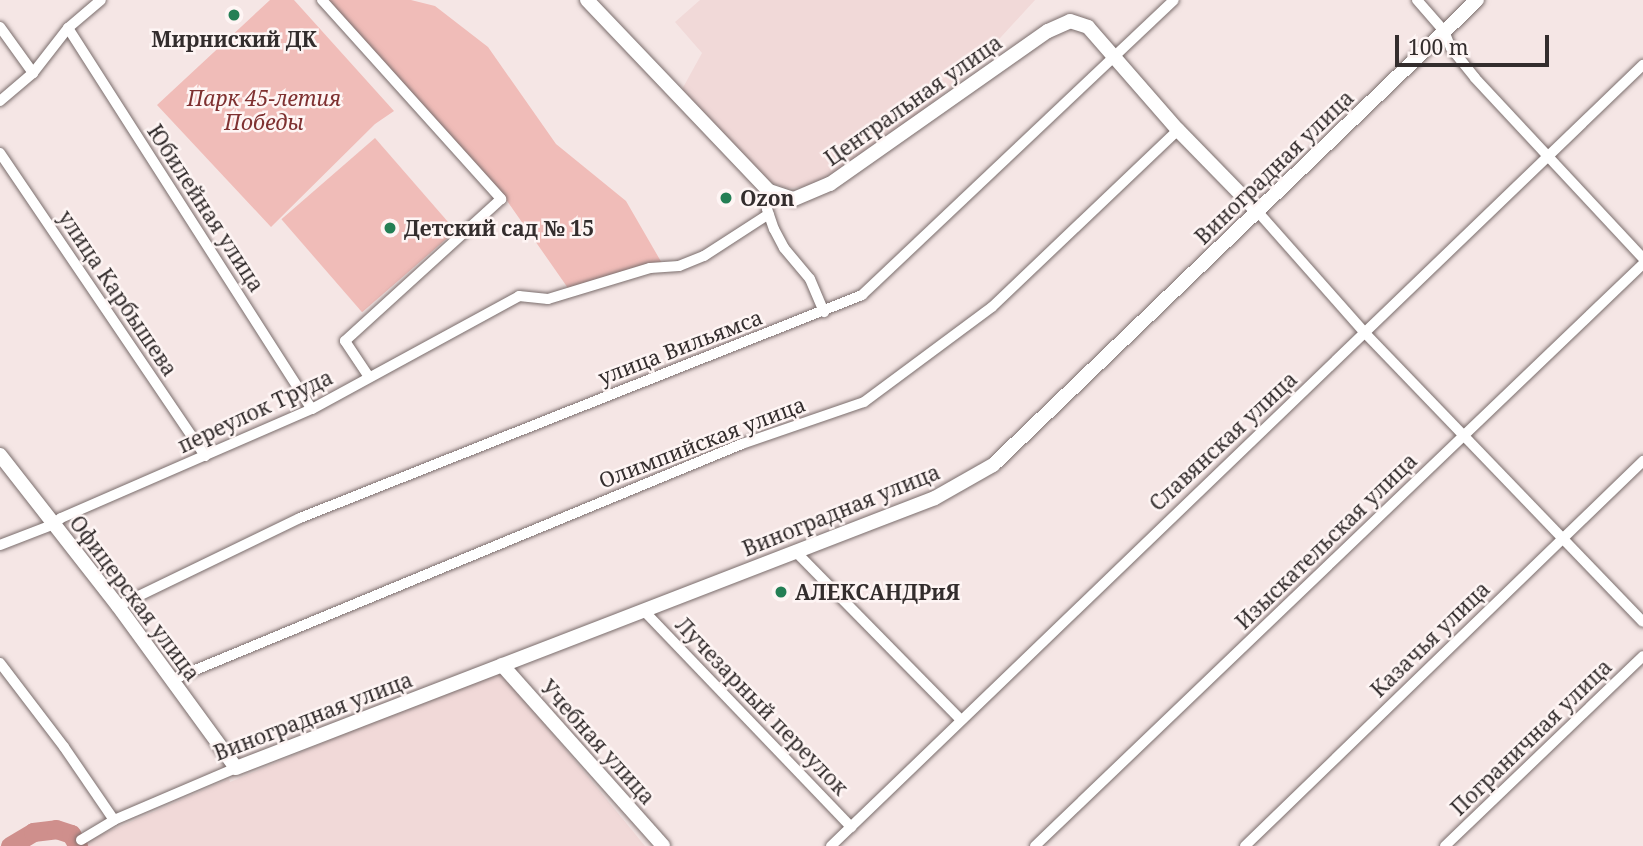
<!DOCTYPE html>
<meta charset="utf-8">
<style>
body{margin:0}
#map{position:relative;width:1643px;height:846px;overflow:hidden;background:#f5e6e5;font-family:"Noto Serif",serif}
div>[style]{position:absolute}
[style*='--x']{left:calc(var(--x)*1px);top:calc(var(--y)*1px);width:calc(var(--w)*1px);rotate:calc(var(--a)*1deg)}
.built>*{inset:0;background:#f1d9d8}
.green>*{inset:0;background:#f0bcb8;transform-origin:0 0}
.river>*{height:19px;margin:-9.5px;padding:0 9.5px;transform-origin:9.5px;border-radius:9.5px;background:#cf8f8c}
.roads{filter:drop-shadow(0 0 2px #7a6d6c) drop-shadow(0 0 2px #7a6d6c)}
.street>*{height:10px;margin:-5px;padding:0 5px;transform-origin:5px;border-radius:5px;background:#fff}
.secondary>*{height:14px;margin:-7px;padding:0 7px;transform-origin:7px;border-radius:7px;background:#fff}
.dots>*{width:19px;height:19px;translate:-50% -50%;box-sizing:border-box;border:4px solid #fef5f4;border-radius:50%}
span{translate:-50% -50%;white-space:nowrap;text-align:center;line-height:1.15;-webkit-text-stroke:5px #fef5f4;paint-order:stroke}
.poi-label{font-size:21px;color:#332d2d;font-weight:700}
.left{translate:0 -50%;text-align:left}
.park-label{font-size:21px;color:#7f3131;font-style:italic}
.street-label{font-size:21px;color:#332d2d}
.scale{position:absolute;left:1395px;top:35px;width:154px;height:32px;box-sizing:border-box;border:4px solid #332d2d;border-top:0;padding-left:9px;font-size:21px;line-height:24px;white-space:nowrap;color:#332d2d;-webkit-text-stroke:5px #fef5f4;paint-order:stroke}
</style>
<div id="map">
<div class="built">
<div style="clip-path:polygon(700px 0,1035px 0,967px 74px,923px 110px,826px 178px,805px 187px,788px 188px,771px 183px,680px 93px,702px 53px,675px 22px)"></div>
<div style="clip-path:polygon(502px 672px,645px 846px,83px 846px,82px 843px,229px 779px,230px 782px,382px 718px)"></div>
</div>
<div class="green">
<div style="clip-path:polygon(270px 0,294px 0,394px 111px,375px 124px,271px 227px,157px 105px)"></div>
<div style="clip-path:polygon(327px 0,411px 0,435px 6px,488px 47px,556px 144px,626px 201px,663px 265px,570px 291px,503px 195px)"></div>
<div style="left:375px;top:138px;width:123px;height:124px;rotate:49deg"></div>
</div>
<div class="river">
<div style="--x:10;--y:846;--w:27;--a:-31"></div>
<div style="--x:33;--y:832;--w:23;--a:-7"></div>
<div style="--x:56;--y:829;--w:16;--a:18"></div>
<div style="--x:71;--y:834;--w:14;--a:60"></div>
</div>
<div class="roads">
<div class="street">
<div style="--x:322;--y:0;--w:268;--a:48"></div>
<div style="--x:501;--y:199;--w:211;--a:137.7"></div>
<div style="--x:345;--y:341;--w:43;--a:56.3"></div>
<div style="--x:1417;--y:0;--w:41;--a:48.9"></div>
<div style="--x:1444;--y:31;--w:18;--a:68"></div>
<div style="--x:1451;--y:48;--w:38;--a:51"></div>
<div style="--x:1475;--y:78;--w:246;--a:47"></div>
<div style="--x:0;--y:27;--w:57;--a:54.3"></div>
<div style="--x:68;--y:28;--w:452;--a:57.4"></div>
<div style="--x:0;--y:101;--w:43;--a:-40.3"></div>
<div style="--x:33;--y:73;--w:57;--a:-52.1"></div>
<div style="--x:68;--y:28;--w:43;--a:-40.3"></div>
<div style="--x:0;--y:153;--w:366;--a:55.9"></div>
<div style="--x:769;--y:191;--w:18;--a:96"></div>
<div style="--x:767;--y:209;--w:21;--a:71"></div>
<div style="--x:774;--y:229;--w:21;--a:62"></div>
<div style="--x:784;--y:248;--w:40;--a:50"></div>
<div style="--x:810;--y:279;--w:36;--a:67"></div>
<div style="--x:1258;--y:212;--w:160;--a:48.5"></div>
<div style="--x:1364;--y:332;--w:402;--a:46.1"></div>
<div style="--x:0;--y:545;--w:56;--a:-21"></div>
<div style="--x:52;--y:525;--w:11;--a:-38"></div>
<div style="--x:61;--y:518;--w:274;--a:-23.5"></div>
<div style="--x:312;--y:409;--w:236;--a:-28.6"></div>
<div style="--x:519;--y:296;--w:29;--a:6"></div>
<div style="--x:548;--y:299;--w:107;--a:-16.9"></div>
<div style="--x:650;--y:268;--w:29;--a:-4"></div>
<div style="--x:679;--y:266;--w:27;--a:-22"></div>
<div style="--x:704;--y:256;--w:77;--a:-32.9"></div>
<div style="--x:796;--y:552;--w:235;--a:45.5"></div>
<div style="--x:118;--y:606;--w:202;--a:-25.8"></div>
<div style="--x:300;--y:518;--w:605;--a:-21.64"></div>
<div style="--x:862;--y:295;--w:429;--a:-43.4"></div>
<div style="--x:645;--y:612;--w:298;--a:46.2"></div>
<div style="--x:0;--y:663;--w:106;--a:52.7"></div>
<div style="--x:64;--y:747;--w:88;--a:55.6"></div>
<div style="--x:171;--y:680;--w:618;--a:-22.46"></div>
<div style="--x:742;--y:444;--w:129;--a:-19"></div>
<div style="--x:864;--y:402;--w:159;--a:-36.6"></div>
<div style="--x:992;--y:307;--w:257;--a:-43.6"></div>
<div style="--x:81;--y:840;--w:39;--a:-31"></div>
<div style="--x:114;--y:820;--w:133;--a:-23.1"></div>
<div style="--x:831;--y:846;--w:1127;--a:-43.89"></div>
<div style="--x:1035;--y:846;--w:842;--a:-43.75"></div>
<div style="--x:1245;--y:846;--w:554;--a:-44.05"></div>
<div style="--x:1445;--y:846;--w:274;--a:-43.8"></div>
</div>
<div class="secondary">
<div style="--x:587;--y:0;--w:264;--a:46.4"></div>
<div style="--x:769;--y:191;--w:26;--a:18"></div>
<div style="--x:794;--y:199;--w:39;--a:-23"></div>
<div style="--x:830;--y:184;--w:266;--a:-35.1"></div>
<div style="--x:1048;--y:31;--w:24;--a:-24"></div>
<div style="--x:1070;--y:21;--w:19;--a:18"></div>
<div style="--x:1088;--y:27;--w:137;--a:48.9"></div>
<div style="--x:1178;--y:130;--w:115;--a:45.7"></div>
<div style="--x:0;--y:455;--w:192;--a:52"></div>
<div style="--x:118;--y:606;--w:200;--a:53.9"></div>
<div style="--x:236;--y:768;--w:749;--a:-21.12"></div>
<div style="--x:935;--y:498;--w:67;--a:-29.6"></div>
<div style="--x:993;--y:465;--w:671;--a:-43.85"></div>
<div style="--x:502;--y:665;--w:242;--a:48.3"></div>
</div>
</div>
<div class="dots">
<div style="left:234px;top:15px;background:#247f55"></div>
<div style="left:726px;top:198px;background:#247f55"></div>
<div style="left:390px;top:228px;background:#247f55"></div>
<div style="left:781px;top:592px;background:#247f55"></div>
</div>
<div class="poi-label">
<span style="left:234px;top:39px">Мирниский ДК</span>
<span class="left" style="left:740px;top:198px">Ozon</span>
<span class="left" style="left:404px;top:228px">Детский сад № 15</span>
<span class="left" style="left:795px;top:592px">АЛЕКСАНДРиЯ</span>
</div>
<div class="park-label">
<span style="left:264px;top:110px">Парк 45-летия<br>Победы</span>
</div>
<div class="street-label">
<span style="left:913px;top:100px;rotate:-35deg">Центральная улица</span>
<span style="left:1274px;top:167px;rotate:-44deg">Виноградная улица</span>
<span style="left:206px;top:208px;rotate:57deg">Юбилейная улица</span>
<span style="left:118px;top:293px;rotate:56deg">улица Карбышева</span>
<span style="left:680px;top:347px;rotate:-21deg">улица Вильямса</span>
<span style="left:255px;top:411px;rotate:-25deg">переулок Труда</span>
<span style="left:1223px;top:441px;rotate:-43deg">Славянская улица</span>
<span style="left:702px;top:442px;rotate:-21deg">Олимпийская улица</span>
<span style="left:841px;top:510px;rotate:-22deg">Виноградная улица</span>
<span style="left:1326px;top:541px;rotate:-44deg">Изыскательская улица</span>
<span style="left:135px;top:598px;rotate:53deg">Офицерская улица</span>
<span style="left:1430px;top:639px;rotate:-44deg">Казачья улица</span>
<span style="left:762px;top:706px;rotate:46deg">Лучезарный переулок</span>
<span style="left:313px;top:716px;rotate:-21deg">Виноградная улица</span>
<span style="left:1531px;top:737px;rotate:-44deg">Пограничная улица</span>
<span style="left:598px;top:742px;rotate:48deg">Учебная улица</span>
</div>
<div class="scale">100 m</div>
</div>
